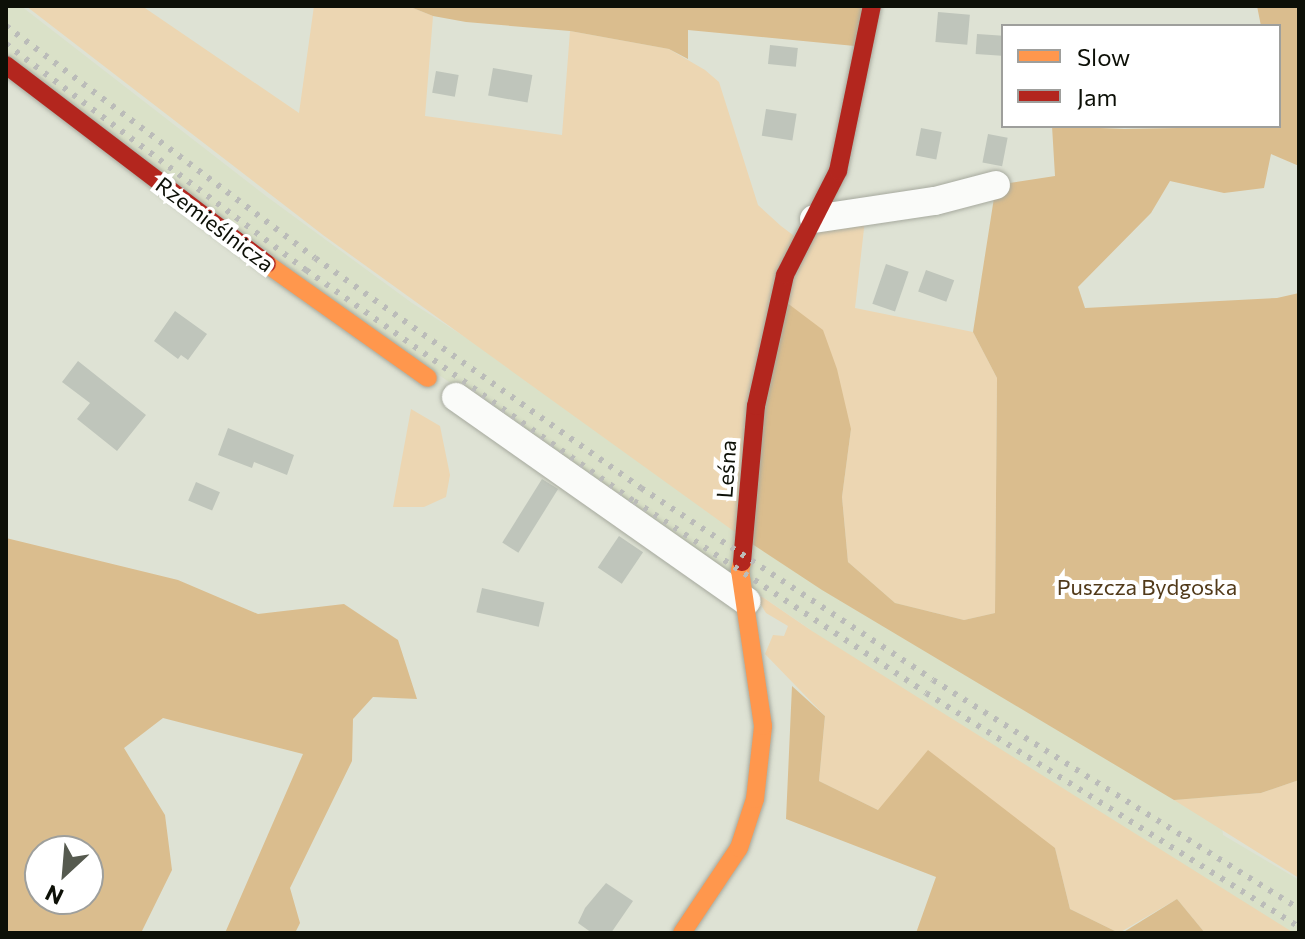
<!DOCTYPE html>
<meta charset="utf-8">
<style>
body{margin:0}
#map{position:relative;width:1305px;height:939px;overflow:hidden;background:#dee2d4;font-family:Commissioner,sans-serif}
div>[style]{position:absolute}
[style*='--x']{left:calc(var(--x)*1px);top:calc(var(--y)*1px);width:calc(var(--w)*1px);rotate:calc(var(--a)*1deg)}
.built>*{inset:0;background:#dae1c8}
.green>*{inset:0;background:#ecd6b2}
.forest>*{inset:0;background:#dabd8e}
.building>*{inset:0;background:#bfc5bb;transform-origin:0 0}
.roads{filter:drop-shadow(0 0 2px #a6a99e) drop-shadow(0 0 2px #a6a99e)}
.street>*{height:28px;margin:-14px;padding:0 14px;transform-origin:14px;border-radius:14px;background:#fafbf9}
.slow>*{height:18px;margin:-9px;padding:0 9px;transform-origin:9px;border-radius:9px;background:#ff974d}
.jam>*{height:18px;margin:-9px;padding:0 9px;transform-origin:9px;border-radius:9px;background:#b3261e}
.rail>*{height:6px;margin-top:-3px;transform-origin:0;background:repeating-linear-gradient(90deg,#bbbcb9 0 4px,transparent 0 12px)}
span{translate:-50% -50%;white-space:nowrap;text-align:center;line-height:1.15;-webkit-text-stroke:8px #fff;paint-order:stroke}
.street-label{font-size:22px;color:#0d1007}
.park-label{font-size:22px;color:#513a1a}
.frame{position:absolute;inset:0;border:8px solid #0d1007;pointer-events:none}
.legend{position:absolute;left:1001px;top:24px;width:280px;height:104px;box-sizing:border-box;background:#fff;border:2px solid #9e9f9c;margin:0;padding:10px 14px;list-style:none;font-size:24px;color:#0d1007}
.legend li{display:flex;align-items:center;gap:16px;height:40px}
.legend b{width:40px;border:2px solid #9e9f9c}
.north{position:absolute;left:24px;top:835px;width:80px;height:80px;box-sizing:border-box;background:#fff;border:2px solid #9e9f9c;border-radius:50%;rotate:206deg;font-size:22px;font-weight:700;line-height:32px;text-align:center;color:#0d1007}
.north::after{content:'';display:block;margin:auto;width:28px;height:36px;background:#565a4f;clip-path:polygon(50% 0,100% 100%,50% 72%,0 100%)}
</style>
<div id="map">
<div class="built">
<div style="clip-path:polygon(6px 6px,21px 6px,266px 196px,412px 303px,611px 431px,1215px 775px,1223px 835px,1299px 880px,1299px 933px,1225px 933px,801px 666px,811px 630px,245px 242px,6px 58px)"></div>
</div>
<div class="green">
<div style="clip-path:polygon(26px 6px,142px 6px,299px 113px,314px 6px,408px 6px,433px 16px,425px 116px,562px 135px,570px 31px,669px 49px,705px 70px,719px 82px,758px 205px,781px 226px,801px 241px,866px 211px,855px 308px,973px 332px,997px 378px,995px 613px,964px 620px,895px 603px,848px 562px,842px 497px,851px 429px,746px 540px,323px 235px)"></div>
<div style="clip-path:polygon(411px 409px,440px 426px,450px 475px,446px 497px,424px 507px,393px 507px)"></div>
<div style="clip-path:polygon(752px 590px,812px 631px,1294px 933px,1205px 933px,1177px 899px,1119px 933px,1070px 909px,1055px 848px,878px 810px,819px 781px,825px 716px,765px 654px,773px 635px,784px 636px,788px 626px,766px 613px)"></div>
<div style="clip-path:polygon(1299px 780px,1299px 878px,1174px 800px,1261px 793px)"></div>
</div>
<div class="forest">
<div style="clip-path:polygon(408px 6px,872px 6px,865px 47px,688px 30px,688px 59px,669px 49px,570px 31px,466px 22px,433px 16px)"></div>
<div style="clip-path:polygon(1257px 6px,1299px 6px,1299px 166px,1271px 154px,1264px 188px,1224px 193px,1170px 181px,1151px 213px,1078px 287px,1085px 308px,1277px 298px,1299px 293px,1299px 780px,1261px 793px,1174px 800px,822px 590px,746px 540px,778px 296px,823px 330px,837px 369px,851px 429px,842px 497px,848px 562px,895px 603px,964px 620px,995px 613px,997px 378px,973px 332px,996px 185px,1055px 176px,1052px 126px,1124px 129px,1279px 126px,1279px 26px,1261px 26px)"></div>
<div style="clip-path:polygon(evenodd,6px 538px,178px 580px,258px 614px,344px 604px,398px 640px,417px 699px,373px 697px,353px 719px,352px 761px,290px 888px,300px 923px,295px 933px,225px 933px,303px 754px,163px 718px,124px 748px,165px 815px,172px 870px,141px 933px,6px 933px,6px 538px,40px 851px,88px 851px,88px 899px,40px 899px,40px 851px)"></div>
<div style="clip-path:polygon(792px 686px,825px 716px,819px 781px,878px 810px,928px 750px,1055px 848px,1070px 909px,1119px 933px,916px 933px,936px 877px,786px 819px)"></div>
<div style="clip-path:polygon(1177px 899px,1205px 933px,1122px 933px)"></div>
</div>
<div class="building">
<div style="left:938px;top:12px;width:32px;height:30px;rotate:5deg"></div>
<div style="left:977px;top:34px;width:26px;height:20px;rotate:4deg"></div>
<div style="left:770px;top:45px;width:28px;height:19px;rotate:6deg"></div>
<div style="left:493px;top:68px;width:40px;height:28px;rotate:10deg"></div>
<div style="left:436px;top:71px;width:23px;height:22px;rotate:10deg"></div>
<div style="left:766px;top:109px;width:31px;height:27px;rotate:9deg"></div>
<div style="left:921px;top:128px;width:21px;height:28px;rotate:11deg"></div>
<div style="left:988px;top:134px;width:20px;height:29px;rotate:11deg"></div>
<div style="left:886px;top:264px;width:24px;height:42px;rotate:19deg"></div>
<div style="left:926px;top:270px;width:30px;height:23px;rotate:20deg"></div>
<div style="clip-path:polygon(175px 311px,207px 334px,188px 360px,181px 355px,178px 359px,154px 341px)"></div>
<div style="clip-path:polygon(78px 361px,146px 415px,117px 451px,77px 419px,90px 403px,62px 382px)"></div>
<div style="clip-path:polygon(228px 428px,294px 455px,287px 475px,254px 462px,252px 468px,218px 455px)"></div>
<div style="left:542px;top:479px;width:19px;height:75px;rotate:32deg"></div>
<div style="left:196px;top:482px;width:26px;height:20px;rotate:23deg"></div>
<div style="left:619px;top:536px;width:29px;height:38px;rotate:34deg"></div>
<div style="left:482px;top:588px;width:64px;height:25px;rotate:13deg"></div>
<div style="clip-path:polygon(606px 883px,633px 901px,611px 933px,592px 933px,578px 923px,585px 908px)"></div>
</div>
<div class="roads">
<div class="street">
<div style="--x:814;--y:219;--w:122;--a:-8.5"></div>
<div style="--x:935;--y:201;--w:63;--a:-14.7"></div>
<div style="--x:456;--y:397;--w:355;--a:35.1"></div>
</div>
<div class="slow">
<div style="--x:267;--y:264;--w:197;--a:35.3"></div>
<div style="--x:682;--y:933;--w:102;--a:-56.2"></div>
<div style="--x:739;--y:848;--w:52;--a:-71.9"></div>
<div style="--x:755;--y:799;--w:73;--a:-83.7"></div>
<div style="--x:763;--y:726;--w:157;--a:-98.4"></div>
<div style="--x:740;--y:571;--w:9;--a:-77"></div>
</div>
<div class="jam">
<div style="--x:6;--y:65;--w:328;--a:37.3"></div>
<div style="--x:742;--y:562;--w:157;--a:-84.9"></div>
<div style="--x:756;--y:406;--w:134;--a:-77.5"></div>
<div style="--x:785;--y:275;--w:117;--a:-63"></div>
<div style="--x:838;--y:171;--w:168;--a:-78.4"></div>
</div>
</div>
<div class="rail">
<div style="--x:6;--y:26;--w:386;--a:36.9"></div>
<div style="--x:315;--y:258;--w:399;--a:35.2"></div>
<div style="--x:641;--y:488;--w:349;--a:33.3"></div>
<div style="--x:933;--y:680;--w:432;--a:32"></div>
<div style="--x:6;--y:44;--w:376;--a:37"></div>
<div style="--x:306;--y:270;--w:401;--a:35.2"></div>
<div style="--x:634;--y:501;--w:349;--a:33.3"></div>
<div style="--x:926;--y:693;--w:440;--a:32.1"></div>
</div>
<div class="street-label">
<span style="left:215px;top:224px;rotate:37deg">Rzemieślnicza</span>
<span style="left:726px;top:469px;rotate:-86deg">Leśna</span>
</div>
<div class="park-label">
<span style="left:1147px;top:587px">Puszcza Bydgoska</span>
</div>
<div class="frame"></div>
<ul class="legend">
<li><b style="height:10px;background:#ff974d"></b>Slow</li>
<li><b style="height:10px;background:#b3261e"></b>Jam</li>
</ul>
<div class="north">N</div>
</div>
